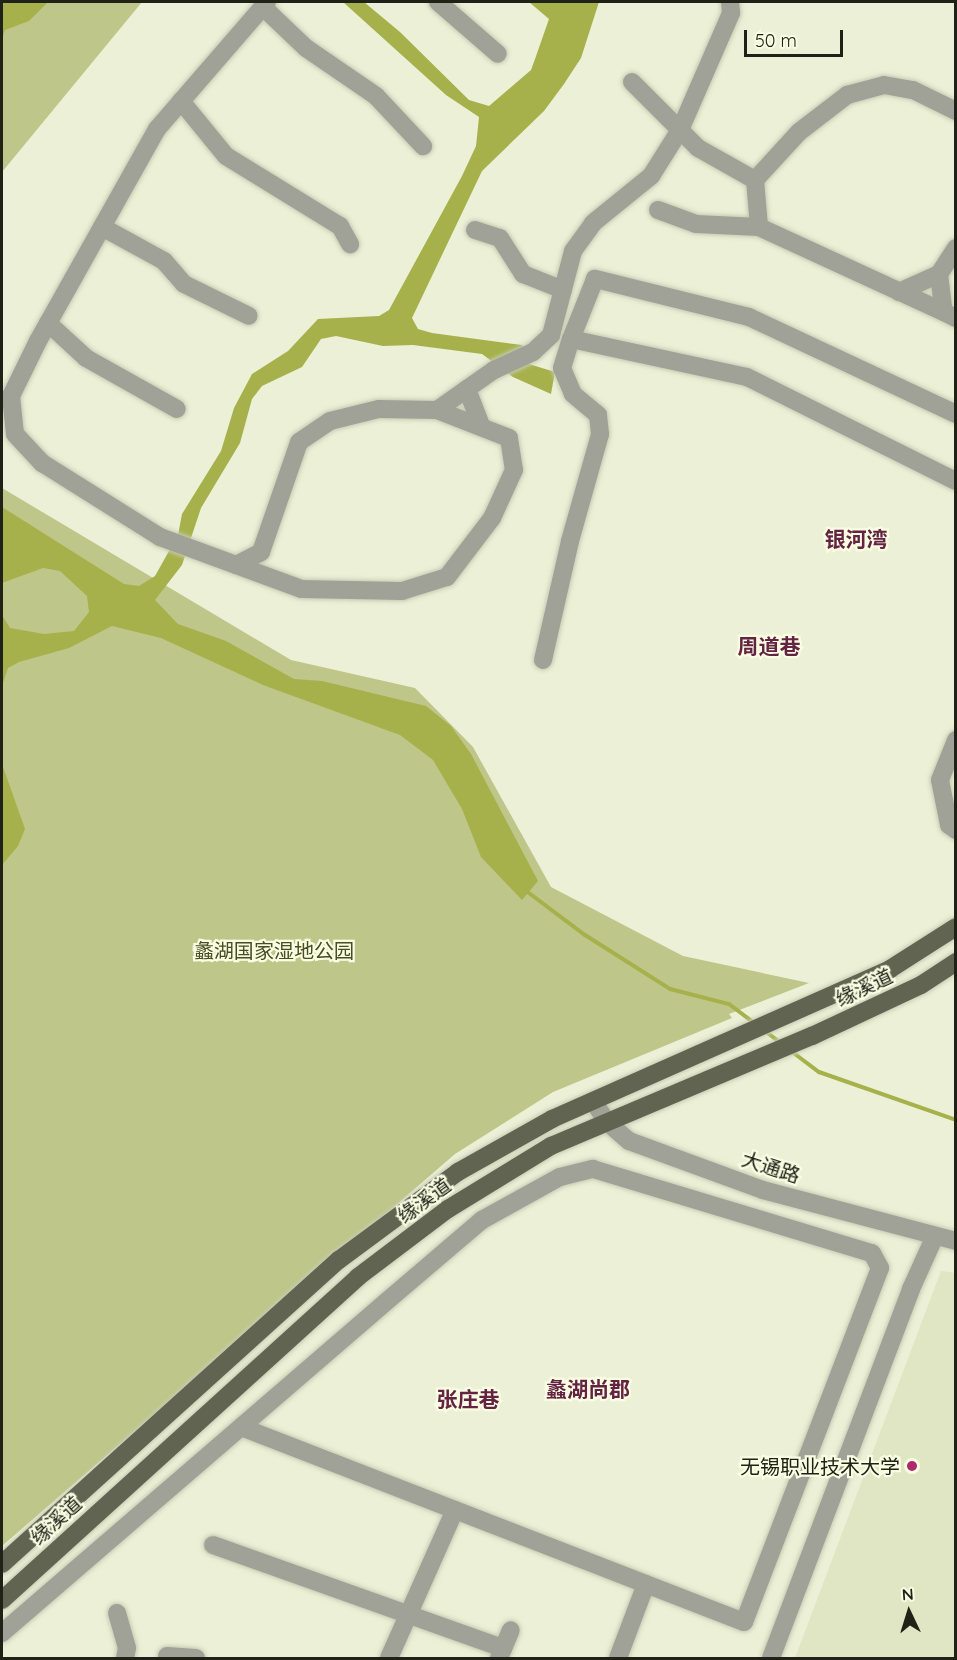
<!DOCTYPE html>
<meta charset="utf-8">
<style>
body{margin:0}
#map{position:relative;width:957px;height:1660px;overflow:hidden;background:#ecf0d6;font-family:Quicksand,"Noto Sans SC",sans-serif}
div>[style]{position:absolute}
[style*='--x']{left:calc(var(--x)*1px);top:calc(var(--y)*1px);width:calc(var(--w)*1px);rotate:calc(var(--a)*1deg)}
.built>*{inset:0;background:#e0e5c4}
.green>*{inset:0;background:#bec689}
.water>*{inset:0;background:#a7b14b}
.stream>*{height:4px;margin:-2px;padding:0 2px;transform-origin:2px;border-radius:2px;background:#a7b14b}
.roads{filter:drop-shadow(0 0 2px #c7cbb4) drop-shadow(0 0 2px #c7cbb4)}
.minor>*{height:18px;margin:-9px;padding:0 9px;transform-origin:9px;border-radius:9px;background:#a0a297}
.major>*{height:18px;margin:-9px;padding:0 9px;transform-origin:9px;border-radius:9px;background:#616451}
.dots>*{width:16px;height:16px;translate:-50% -50%;box-sizing:border-box;border:3px solid #f9fee3;border-radius:50%}
span{translate:-50% -50%;white-space:nowrap;text-align:center;line-height:1.15;-webkit-text-stroke:4.5px #f9fee3;paint-order:stroke}
.park-label{font-size:20px;color:#484d22}
.street-label{font-size:20px;color:#202117}
.poi-label{font-size:20px;color:#202117}
.right{translate:-100% -50%;text-align:right}
.neighbourhood-label{font-size:21px;color:#642342;font-weight:700}
.frame{position:absolute;inset:0;border:3px solid #202117;pointer-events:none}
.north{position:absolute;left:879px;top:1582px;width:60px;height:60px;-webkit-text-stroke:4px #f9fee3;paint-order:stroke;rotate:356deg;font-size:16px;font-weight:700;line-height:24px;text-align:center;color:#202117}
.north::after{content:'';display:block;margin:auto;width:21px;height:27px;background:#202117;clip-path:polygon(50% 0,100% 100%,50% 72%,0 100%)}
.scale{position:absolute;left:744px;top:30px;width:99px;height:27px;box-sizing:border-box;border:3px solid #202117;border-top:0;padding-left:8px;font-size:18px;line-height:21px;white-space:nowrap;color:#202117;-webkit-text-stroke:4px #f9fee3;paint-order:stroke}
</style>
<div id="map">
<div class="built">
<div style="clip-path:polygon(941px 1271px,956px 1273px,955px 1658px,795px 1658px)"></div>
</div>
<div class="green">
<div style="clip-path:polygon(2px 2px,142px 2px,2px 172px)"></div>
<div style="clip-path:polygon(2px 488px,291px 660px,415px 688px,473px 747px,551px 887px,683px 956px,809px 983px,729px 1014px,732px 1018px,553px 1092px,455px 1154px,2px 1546px)"></div>
</div>
<div class="water">
<div style="clip-path:polygon(2px 2px,48px 2px,29px 21px,5px 30px,2px 39px)"></div>
<div style="clip-path:polygon(343px 2px,364px 2px,400px 32px,469px 100px,489px 106px,531px 70px,535px 59px,549px 19px,529px 2px,599px 2px,581px 58px,564px 84px,544px 111px,482px 171px,412px 318px,418px 329px,432px 333px,522px 345px,529px 364px,555px 372px,551px 394px,513px 377px,482px 354px,413px 345px,383px 346px,336px 336px,321px 339px,302px 367px,262px 386px,252px 399px,240px 443px,201px 508px,182px 565px,155px 600px,178px 624px,226px 641px,294px 679px,322px 681px,426px 706px,451px 726px,471px 754px,538px 881px,522px 900px,481px 857px,462px 809px,433px 760px,400px 735px,263px 685px,161px 638px,112px 626px,69px 648px,19px 662px,8px 668px,2px 686px,2px 615px,10px 628px,44px 634px,74px 631px,89px 612px,87px 596px,60px 571px,43px 568px,2px 583px,2px 507px,124px 584px,139px 586px,155px 576px,178px 535px,182px 514px,221px 451px,234px 408px,252px 374px,288px 351px,318px 319px,379px 316px,389px 310px,462px 176px,476px 146px,479px 117px,446px 95px)"></div>
<div style="clip-path:polygon(2px 764px,25px 829px,18px 846px,2px 865px)"></div>
</div>
<div class="stream">
<div style="--x:525;--y:890;--w:75;--a:36.9"></div>
<div style="--x:585;--y:935;--w:101;--a:32.4"></div>
<div style="--x:670;--y:989;--w:61;--a:14.3"></div>
<div style="--x:729;--y:1004;--w:31;--a:37"></div>
<div style="--x:765;--y:1031;--w:20;--a:37"></div>
<div style="--x:791;--y:1051;--w:35;--a:37"></div>
<div style="--x:819;--y:1072;--w:145;--a:19.3"></div>
</div>
<div class="roads">
<div class="minor">
<div style="--x:267;--y:2;--w:168;--a:130.9"></div>
<div style="--x:157;--y:129;--w:243;--a:119.3"></div>
<div style="--x:38;--y:341;--w:61;--a:116.1"></div>
<div style="--x:11;--y:396;--w:38;--a:84"></div>
<div style="--x:15;--y:434;--w:40;--a:47"></div>
<div style="--x:42;--y:463;--w:139;--a:32.1"></div>
<div style="--x:160;--y:537;--w:150;--a:20.2"></div>
<div style="--x:301;--y:589;--w:101;--a:1.1"></div>
<div style="--x:402;--y:591;--w:47;--a:-17.3"></div>
<div style="--x:447;--y:577;--w:74;--a:-52.7"></div>
<div style="--x:492;--y:518;--w:53;--a:-65.4"></div>
<div style="--x:514;--y:470;--w:32;--a:-99"></div>
<div style="--x:509;--y:438;--w:77;--a:-158.7"></div>
<div style="--x:438;--y:2;--w:79;--a:40.9"></div>
<div style="--x:264;--y:8;--w:58;--a:43.6"></div>
<div style="--x:306;--y:48;--w:85;--a:34.4"></div>
<div style="--x:376;--y:96;--w:69;--a:46.8"></div>
<div style="--x:632;--y:82;--w:93;--a:45"></div>
<div style="--x:698;--y:148;--w:65;--a:29.3"></div>
<div style="--x:755;--y:180;--w:47;--a:85.1"></div>
<div style="--x:759;--y:227;--w:204;--a:24.7"></div>
<div style="--x:181;--y:101;--w:71;--a:50.7"></div>
<div style="--x:226;--y:156;--w:134;--a:31.6"></div>
<div style="--x:340;--y:226;--w:21;--a:61"></div>
<div style="--x:755;--y:180;--w:65;--a:-47.5"></div>
<div style="--x:799;--y:132;--w:61;--a:-37.6"></div>
<div style="--x:847;--y:95;--w:38;--a:-15"></div>
<div style="--x:884;--y:85;--w:29;--a:10"></div>
<div style="--x:913;--y:90;--w:48;--a:26"></div>
<div style="--x:658;--y:210;--w:40;--a:20.2"></div>
<div style="--x:696;--y:224;--w:63;--a:2.7"></div>
<div style="--x:102;--y:227;--w:71;--a:28.7"></div>
<div style="--x:164;--y:261;--w:30;--a:49"></div>
<div style="--x:184;--y:284;--w:72;--a:26.2"></div>
<div style="--x:475;--y:230;--w:26;--a:18"></div>
<div style="--x:500;--y:238;--w:43;--a:57.4"></div>
<div style="--x:523;--y:274;--w:43;--a:21.8"></div>
<div style="--x:956;--y:248;--w:31;--a:123"></div>
<div style="--x:939;--y:274;--w:38;--a:83"></div>
<div style="--x:944;--y:312;--w:13;--a:27"></div>
<div style="--x:899;--y:292;--w:44;--a:-24.2"></div>
<div style="--x:48;--y:323;--w:52;--a:42.6"></div>
<div style="--x:86;--y:358;--w:104;--a:29.3"></div>
<div style="--x:467;--y:389;--w:40;--a:69"></div>
<div style="--x:956;--y:414;--w:229;--a:-154.9"></div>
<div style="--x:749;--y:317;--w:159;--a:-166.1"></div>
<div style="--x:595;--y:279;--w:65;--a:111.8"></div>
<div style="--x:571;--y:339;--w:180;--a:12.2"></div>
<div style="--x:747;--y:377;--w:233;--a:26.5"></div>
<div style="--x:236;--y:565;--w:28;--a:-27"></div>
<div style="--x:261;--y:552;--w:116;--a:-70.9"></div>
<div style="--x:299;--y:442;--w:37;--a:-34"></div>
<div style="--x:330;--y:421;--w:50;--a:-13.8"></div>
<div style="--x:379;--y:409;--w:58;--a:1"></div>
<div style="--x:437;--y:410;--w:70;--a:-35.1"></div>
<div style="--x:494;--y:370;--w:43;--a:-24.8"></div>
<div style="--x:533;--y:352;--w:25;--a:-43"></div>
<div style="--x:551;--y:335;--w:87;--a:-75.3"></div>
<div style="--x:573;--y:251;--w:34;--a:-54"></div>
<div style="--x:593;--y:223;--w:75;--a:-39"></div>
<div style="--x:651;--y:176;--w:54;--a:-57.8"></div>
<div style="--x:680;--y:130;--w:128;--a:-66.4"></div>
<div style="--x:731;--y:13;--w:11;--a:-95"></div>
<div style="--x:543;--y:660;--w:122;--a:-77.2"></div>
<div style="--x:570;--y:541;--w:111;--a:-74.3"></div>
<div style="--x:600;--y:434;--w:19;--a:-96"></div>
<div style="--x:598;--y:415;--w:33;--a:-140"></div>
<div style="--x:573;--y:394;--w:28;--a:-113"></div>
<div style="--x:562;--y:368;--w:30;--a:-73"></div>
<div style="--x:956;--y:740;--w:43;--a:111.8"></div>
<div style="--x:940;--y:780;--w:46;--a:78.7"></div>
<div style="--x:949;--y:825;--w:9;--a:36"></div>
<div style="--x:593;--y:1101;--w:25;--a:56"></div>
<div style="--x:607;--y:1122;--w:29;--a:41"></div>
<div style="--x:629;--y:1141;--w:143;--a:20.1"></div>
<div style="--x:763;--y:1190;--w:200;--a:14.8"></div>
<div style="--x:213;--y:1545;--w:308;--a:19.6"></div>
<div style="--x:117;--y:1613;--w:36;--a:74"></div>
<div style="--x:127;--y:1648;--w:10;--a:101"></div>
<div style="--x:2;--y:1633;--w:508;--a:-40.77"></div>
<div style="--x:387;--y:1301;--w:125;--a:-40.5"></div>
<div style="--x:482;--y:1220;--w:89;--a:-28.9"></div>
<div style="--x:560;--y:1177;--w:34;--a:-14"></div>
<div style="--x:593;--y:1169;--w:291;--a:16.8"></div>
<div style="--x:872;--y:1253;--w:17;--a:62"></div>
<div style="--x:880;--y:1268;--w:379;--a:111"></div>
<div style="--x:744;--y:1622;--w:539;--a:-158.81"></div>
<div style="--x:167;--y:1656;--w:29;--a:4"></div>
<div style="--x:389;--y:1658;--w:162;--a:-66"></div>
<div style="--x:499;--y:1658;--w:30;--a:-67"></div>
<div style="--x:618;--y:1658;--w:79;--a:-69.3"></div>
<div style="--x:771;--y:1658;--w:395;--a:-69.2"></div>
<div style="--x:911;--y:1289;--w:56;--a:-65.7"></div>
</div>
<div class="major">
<div style="--x:2;--y:1564;--w:454;--a:-42.1"></div>
<div style="--x:339;--y:1260;--w:148;--a:-36.5"></div>
<div style="--x:458;--y:1172;--w:108;--a:-29.4"></div>
<div style="--x:552;--y:1119;--w:370;--a:-23.9"></div>
<div style="--x:890;--y:969;--w:78;--a:-32.5"></div>
<div style="--x:2;--y:1600;--w:481;--a:-42.2"></div>
<div style="--x:358;--y:1277;--w:113;--a:-37.1"></div>
<div style="--x:448;--y:1209;--w:121;--a:-31.5"></div>
<div style="--x:551;--y:1146;--w:283;--a:-22.9"></div>
<div style="--x:812;--y:1036;--w:120;--a:-25.1"></div>
<div style="--x:921;--y:985;--w:42;--a:-33.3"></div>
</div>
</div>
<div class="dots">
<div style="left:912px;top:1466px;background:#b0296e"></div>
</div>
<div class="park-label">
<span style="left:274px;top:950px">蠡湖国家湿地公园</span>
</div>
<div class="street-label">
<span style="left:864px;top:987px;rotate:-25deg">缘溪道</span>
<span style="left:771px;top:1167px;rotate:18deg">大通路</span>
<span style="left:424px;top:1200px;rotate:-36deg">缘溪道</span>
<span style="left:56px;top:1520px;rotate:-42deg">缘溪道</span>
</div>
<div class="poi-label">
<span class="right" style="left:900px;top:1466px">无锡职业技术大学</span>
</div>
<div class="neighbourhood-label">
<span style="left:856px;top:539px">银河湾</span>
<span style="left:769px;top:646px">周道巷</span>
<span style="left:588px;top:1389px">蠡湖尚郡</span>
<span style="left:468px;top:1399px">张庄巷</span>
</div>
<div class="frame"></div>
<div class="north">N</div>
<div class="scale">50 m</div>
</div>
